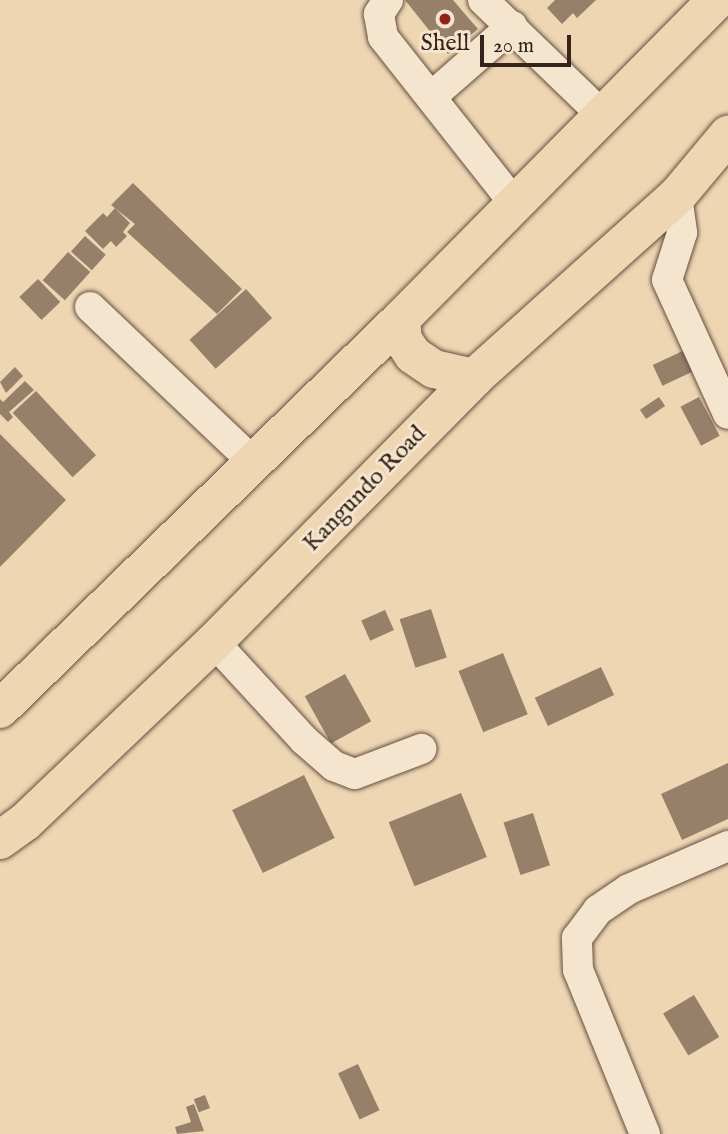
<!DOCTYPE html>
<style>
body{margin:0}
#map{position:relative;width:728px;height:1134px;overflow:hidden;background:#efd6b3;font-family:"IM FELL English",serif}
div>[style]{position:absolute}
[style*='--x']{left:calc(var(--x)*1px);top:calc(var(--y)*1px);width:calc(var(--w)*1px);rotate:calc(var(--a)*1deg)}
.building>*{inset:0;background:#96806a;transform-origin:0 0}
.roads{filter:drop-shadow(0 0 2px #645041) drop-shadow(0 0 2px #645041)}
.minor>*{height:30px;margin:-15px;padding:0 15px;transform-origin:15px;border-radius:15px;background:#f5e4ce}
.highway>*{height:38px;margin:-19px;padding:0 19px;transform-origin:19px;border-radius:19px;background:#efd6b3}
.dots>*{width:19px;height:19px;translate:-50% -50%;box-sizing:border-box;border:4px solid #f5e4ce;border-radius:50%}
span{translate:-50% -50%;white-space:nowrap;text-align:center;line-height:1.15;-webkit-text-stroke:6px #f5e4ce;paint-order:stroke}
.poi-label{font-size:24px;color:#36231b}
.street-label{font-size:24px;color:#36231b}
.scale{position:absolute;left:480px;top:35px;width:91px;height:32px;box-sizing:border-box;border:4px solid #36231b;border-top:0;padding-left:9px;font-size:21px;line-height:24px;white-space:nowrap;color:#36231b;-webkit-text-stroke:5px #f5e4ce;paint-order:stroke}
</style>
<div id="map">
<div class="building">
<div style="clip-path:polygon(405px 0,453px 0,478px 29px,448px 54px)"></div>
<div style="clip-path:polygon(555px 0,596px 0,577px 18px,573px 13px,562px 24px,547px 8px)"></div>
<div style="clip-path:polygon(133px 183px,242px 289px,217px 314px,127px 232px,135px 224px,111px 205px)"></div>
<div style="clip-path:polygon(115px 208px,130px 223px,123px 232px,127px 236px,116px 247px,111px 241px,103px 249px,85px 231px,103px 213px,107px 217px)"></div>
<div style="left:85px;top:236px;width:28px;height:21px;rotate:42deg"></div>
<div style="left:68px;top:252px;width:30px;height:38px;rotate:42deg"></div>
<div style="left:38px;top:279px;width:32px;height:26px;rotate:46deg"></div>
<div style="left:246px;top:289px;width:39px;height:76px;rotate:48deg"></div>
<div style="left:689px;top:348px;width:23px;height:40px;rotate:65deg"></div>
<div style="clip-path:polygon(15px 367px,23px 376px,6px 393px,0 382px)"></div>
<div style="clip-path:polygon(25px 381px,34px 390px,9px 412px,13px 417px,8px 422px,0 414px,0 399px,3px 402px)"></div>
<div style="left:36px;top:391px;width:88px;height:32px;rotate:47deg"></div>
<div style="left:659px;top:397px;width:11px;height:23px;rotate:56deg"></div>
<div style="left:699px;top:397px;width:44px;height:21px;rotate:62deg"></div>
<div style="clip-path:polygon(0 434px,66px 500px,0 567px)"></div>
<div style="left:431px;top:609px;width:51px;height:33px;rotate:72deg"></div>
<div style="left:385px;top:610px;width:22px;height:26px;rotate:66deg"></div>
<div style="left:503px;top:653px;width:66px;height:48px;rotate:68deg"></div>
<div style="left:601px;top:667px;width:31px;height:73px;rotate:65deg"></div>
<div style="left:345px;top:674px;width:54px;height:46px;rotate:61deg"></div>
<div style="clip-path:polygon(728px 763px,728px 819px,682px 840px,661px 794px)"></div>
<div style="left:304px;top:775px;width:70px;height:80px;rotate:64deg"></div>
<div style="left:461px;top:793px;width:69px;height:78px;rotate:68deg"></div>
<div style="left:533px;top:813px;width:55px;height:31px;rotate:72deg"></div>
<div style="left:694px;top:995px;width:49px;height:36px;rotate:59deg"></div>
<div style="left:358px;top:1064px;width:51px;height:22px;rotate:65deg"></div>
<div style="left:205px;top:1095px;width:14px;height:12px;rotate:69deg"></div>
<div style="clip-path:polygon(194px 1104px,204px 1131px,177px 1134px,175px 1127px,191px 1122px,186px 1107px)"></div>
</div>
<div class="roads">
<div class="minor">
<div style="--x:388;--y:0;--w:17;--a:123"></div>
<div style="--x:379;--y:14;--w:23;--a:80"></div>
<div style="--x:383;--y:37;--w:211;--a:51.7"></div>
<div style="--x:483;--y:0;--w:167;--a:44"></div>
<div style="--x:431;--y:97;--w:108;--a:-41.2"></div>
<div style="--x:677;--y:196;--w:37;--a:82"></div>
<div style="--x:682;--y:233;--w:49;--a:107.7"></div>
<div style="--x:667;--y:280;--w:147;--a:65.5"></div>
<div style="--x:90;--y:307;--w:224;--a:43.5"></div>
<div style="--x:214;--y:642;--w:133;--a:47.4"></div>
<div style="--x:304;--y:740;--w:40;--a:41"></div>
<div style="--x:334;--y:766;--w:22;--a:21"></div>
<div style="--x:355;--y:774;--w:71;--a:-20.7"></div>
<div style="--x:645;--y:1134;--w:177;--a:-112.2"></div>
<div style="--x:578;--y:970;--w:32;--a:-92"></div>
<div style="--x:577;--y:938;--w:35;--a:-53"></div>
<div style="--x:598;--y:910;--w:37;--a:-34"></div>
<div style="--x:629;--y:889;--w:108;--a:-23.5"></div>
</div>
<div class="highway">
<div style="--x:401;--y:319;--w:21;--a:85"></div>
<div style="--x:403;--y:340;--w:18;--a:56"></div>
<div style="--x:413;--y:355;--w:25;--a:34"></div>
<div style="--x:434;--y:369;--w:41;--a:12.7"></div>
<div style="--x:0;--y:709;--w:559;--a:-44.2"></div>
<div style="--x:401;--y:319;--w:449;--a:-45.3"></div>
<div style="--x:0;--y:840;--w:31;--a:-36"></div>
<div style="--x:25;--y:822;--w:261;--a:-43.6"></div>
<div style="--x:214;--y:642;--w:371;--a:-45.4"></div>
<div style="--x:474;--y:378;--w:273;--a:-41.9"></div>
<div style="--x:677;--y:196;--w:80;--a:-50.1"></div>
</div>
</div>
<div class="dots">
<div style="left:445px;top:19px;background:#8f2418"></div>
</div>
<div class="poi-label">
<span style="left:445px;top:44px">Shell</span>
</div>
<div class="street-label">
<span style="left:365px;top:489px;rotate:-46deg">Kangundo Road</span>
</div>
<div class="scale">20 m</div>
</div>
